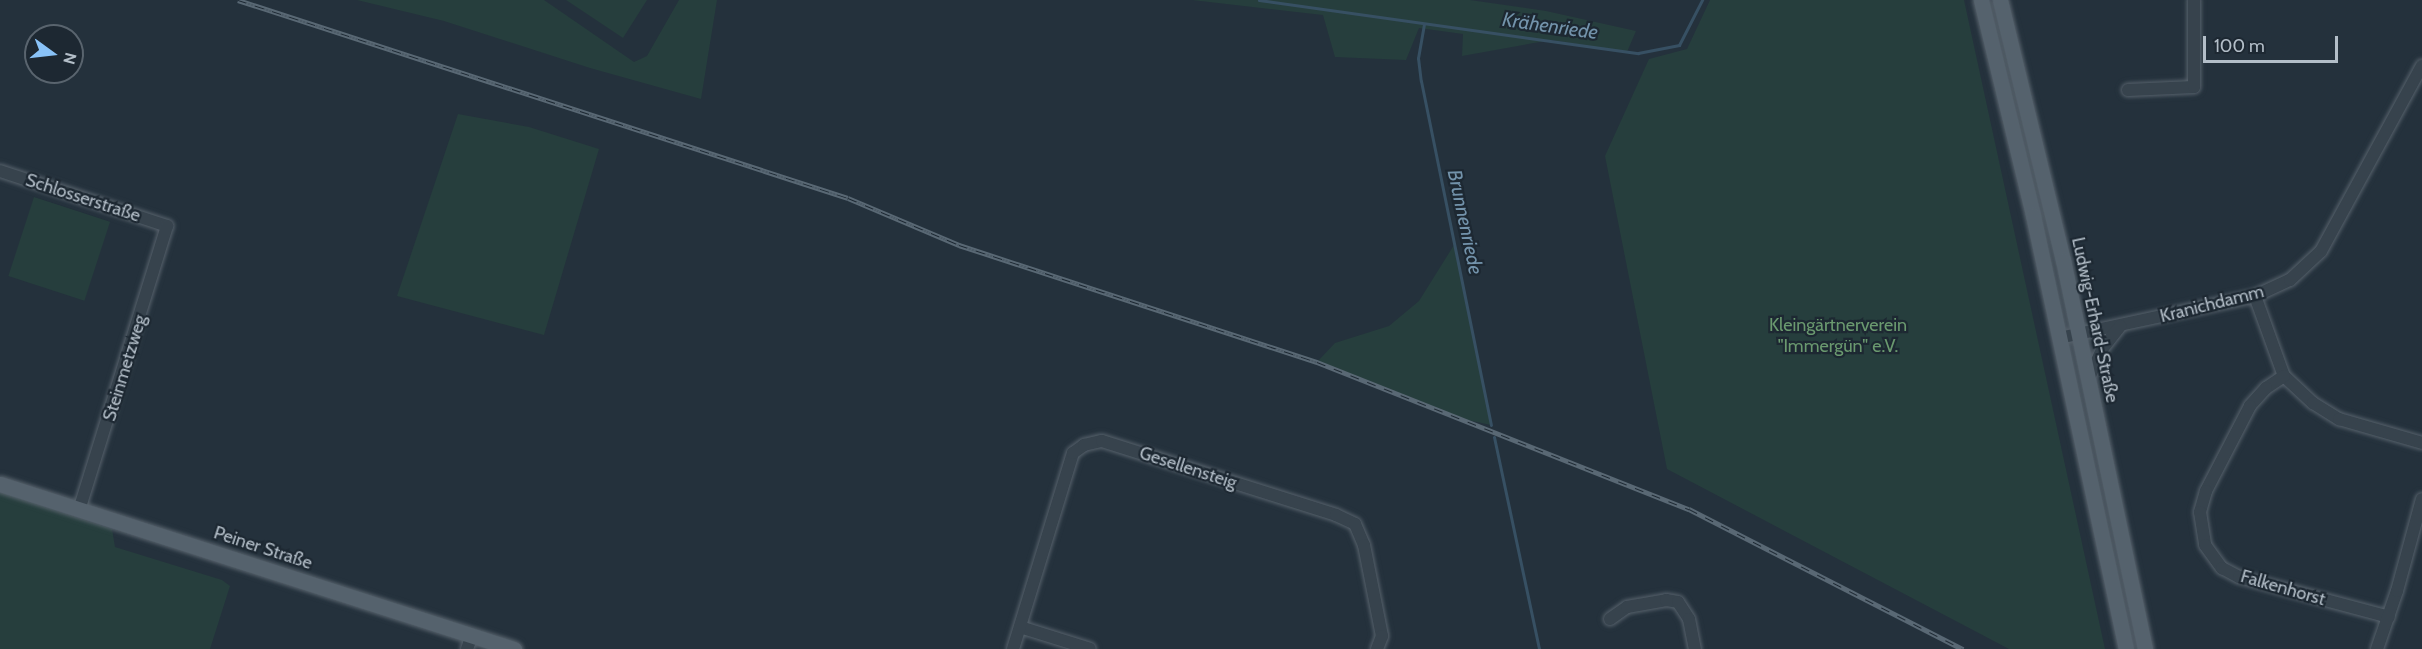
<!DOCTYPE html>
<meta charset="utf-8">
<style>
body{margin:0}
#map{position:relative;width:2422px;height:649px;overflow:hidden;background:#24313c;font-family:Cabin,sans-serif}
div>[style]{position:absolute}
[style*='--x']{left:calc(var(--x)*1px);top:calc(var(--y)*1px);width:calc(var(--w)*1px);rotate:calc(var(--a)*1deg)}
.green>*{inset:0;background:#263e3d;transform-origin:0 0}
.stream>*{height:3px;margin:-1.5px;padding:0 1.5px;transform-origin:1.5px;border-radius:1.5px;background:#375063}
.roads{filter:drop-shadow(0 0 2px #56616b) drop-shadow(0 0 2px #56616b)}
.minor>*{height:12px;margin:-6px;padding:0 6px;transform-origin:6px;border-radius:6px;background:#37434d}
.major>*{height:15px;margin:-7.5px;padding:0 7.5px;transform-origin:7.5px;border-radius:7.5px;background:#55626d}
.rail>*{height:5px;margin-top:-2.5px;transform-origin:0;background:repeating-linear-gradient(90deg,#1d2832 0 9px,#596874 0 18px);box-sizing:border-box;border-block:2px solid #596874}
span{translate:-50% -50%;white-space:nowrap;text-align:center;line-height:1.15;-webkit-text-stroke:4.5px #1d2832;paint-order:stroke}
.street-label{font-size:18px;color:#b3bec8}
.park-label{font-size:18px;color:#6a996f}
.water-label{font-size:20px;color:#7393ab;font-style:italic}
.north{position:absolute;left:24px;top:24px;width:60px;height:60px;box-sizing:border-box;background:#1d2832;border:2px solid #59646e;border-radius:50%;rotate:105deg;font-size:16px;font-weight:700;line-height:24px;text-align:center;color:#b3bec8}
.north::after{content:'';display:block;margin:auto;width:21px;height:27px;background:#89c2f7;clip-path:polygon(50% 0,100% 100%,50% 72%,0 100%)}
.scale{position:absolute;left:2203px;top:36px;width:135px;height:27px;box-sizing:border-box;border:3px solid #b3bec8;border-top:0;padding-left:8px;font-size:18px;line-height:21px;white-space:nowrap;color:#b3bec8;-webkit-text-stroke:4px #1d2832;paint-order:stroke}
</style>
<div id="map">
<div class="green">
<div style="clip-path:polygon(357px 0,544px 0,634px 62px,647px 56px,679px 0,717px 0,701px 99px,590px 68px,444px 21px)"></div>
<div style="clip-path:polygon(566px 0,647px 0,623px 38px)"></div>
<div style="clip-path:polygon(1192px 0,1470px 0,1546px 11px,1636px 31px,1627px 52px,1551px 40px,1462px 56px,1463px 34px,1419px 28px,1406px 60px,1335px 57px,1323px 15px)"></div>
<div style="clip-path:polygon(1710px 0,1964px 0,2105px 649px,2009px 649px,1667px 469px,1605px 156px,1649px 59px,1687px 49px)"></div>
<div style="clip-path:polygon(458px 114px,529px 127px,599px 149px,544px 335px,397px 296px)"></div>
<div style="left:34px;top:197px;width:80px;height:83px;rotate:18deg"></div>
<div style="clip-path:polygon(1454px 245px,1473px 337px,1491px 425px,1458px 418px,1317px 362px,1335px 343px,1389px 326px,1419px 301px)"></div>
<div style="clip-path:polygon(0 492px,112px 529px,115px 547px,222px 580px,230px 586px,210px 649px,0 649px)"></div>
</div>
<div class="stream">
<div style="--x:1259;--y:0;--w:383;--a:8"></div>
<div style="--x:1638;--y:53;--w:42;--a:-11"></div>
<div style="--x:1679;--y:45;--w:51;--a:-62.9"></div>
<div style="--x:1424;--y:24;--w:35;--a:100"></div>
<div style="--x:1418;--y:58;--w:23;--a:83"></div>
<div style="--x:1421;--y:81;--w:351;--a:78.5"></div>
<div style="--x:1494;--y:437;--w:217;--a:78"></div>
</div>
<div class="roads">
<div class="minor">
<div style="--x:2128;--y:90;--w:66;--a:-2.6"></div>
<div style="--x:2194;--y:87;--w:87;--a:-90"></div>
<div style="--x:0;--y:171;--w:176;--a:18.2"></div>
<div style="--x:167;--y:226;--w:297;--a:107.2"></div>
<div style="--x:2255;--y:296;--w:85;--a:70.1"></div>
<div style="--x:2284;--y:376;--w:40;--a:43"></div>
<div style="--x:2313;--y:403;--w:31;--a:32"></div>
<div style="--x:2339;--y:419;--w:86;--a:16.1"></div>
<div style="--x:2059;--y:338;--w:200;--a:-12.1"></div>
<div style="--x:2255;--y:296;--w:38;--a:-25"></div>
<div style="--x:2290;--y:280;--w:42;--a:-43.1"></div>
<div style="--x:2321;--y:251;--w:211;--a:-61.4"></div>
<div style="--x:2284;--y:376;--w:22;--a:146"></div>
<div style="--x:2266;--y:388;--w:24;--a:132"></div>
<div style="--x:2250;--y:406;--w:96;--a:117.4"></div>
<div style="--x:2206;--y:491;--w:22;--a:106"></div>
<div style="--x:2200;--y:512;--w:33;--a:81"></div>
<div style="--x:2205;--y:545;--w:29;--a:54"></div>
<div style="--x:2222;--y:568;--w:19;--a:28"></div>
<div style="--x:2239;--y:577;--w:155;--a:14.9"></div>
<div style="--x:2088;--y:380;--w:35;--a:-65"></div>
<div style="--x:2103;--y:348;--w:28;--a:-52"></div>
<div style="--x:1610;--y:619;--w:21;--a:-35"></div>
<div style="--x:1627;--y:607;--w:40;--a:-10"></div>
<div style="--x:1666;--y:600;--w:12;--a:9"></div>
<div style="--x:1678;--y:602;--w:20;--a:57"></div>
<div style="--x:1689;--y:619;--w:31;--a:79"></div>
<div style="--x:1020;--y:627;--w:73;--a:17.4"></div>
<div style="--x:467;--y:649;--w:15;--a:-70"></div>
<div style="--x:1013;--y:649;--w:205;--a:-73"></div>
<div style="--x:1073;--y:453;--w:14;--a:-36"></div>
<div style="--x:1084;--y:445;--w:18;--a:-13"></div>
<div style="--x:1102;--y:441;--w:245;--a:17.5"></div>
<div style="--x:1336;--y:515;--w:21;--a:25"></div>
<div style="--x:1355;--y:524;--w:23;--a:67"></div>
<div style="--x:1364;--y:545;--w:93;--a:78.8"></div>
<div style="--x:1382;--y:636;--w:14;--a:111"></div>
<div style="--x:2377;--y:649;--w:61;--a:-71"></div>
<div style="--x:2397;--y:591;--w:95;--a:-74.8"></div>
</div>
<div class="major">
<div style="--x:1981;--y:0;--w:221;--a:76.4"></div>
<div style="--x:2033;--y:215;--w:444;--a:77.9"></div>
<div style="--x:2000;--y:0;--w:268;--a:76.4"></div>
<div style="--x:2063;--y:260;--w:398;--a:78.1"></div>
<div style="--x:0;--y:484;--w:540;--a:17.8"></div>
</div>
</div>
<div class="rail">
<div style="--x:238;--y:0;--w:641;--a:17.98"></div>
<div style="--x:848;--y:198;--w:121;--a:22.9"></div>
<div style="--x:959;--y:245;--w:377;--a:18.1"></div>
<div style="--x:1317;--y:362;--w:400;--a:21.6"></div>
<div style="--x:1689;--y:509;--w:308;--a:27.1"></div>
</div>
<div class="street-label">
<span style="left:83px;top:198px;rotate:18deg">Schlosserstraße</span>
<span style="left:2212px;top:304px;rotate:-14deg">Kranichdamm</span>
<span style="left:2095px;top:320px;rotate:78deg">Ludwig-Erhard-Straße</span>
<span style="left:125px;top:368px;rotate:-73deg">Steinmetzweg</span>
<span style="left:1188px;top:468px;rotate:18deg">Gesellensteig</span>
<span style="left:263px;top:548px;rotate:18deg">Peiner Straße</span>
<span style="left:2283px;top:588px;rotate:16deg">Falkenhorst</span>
</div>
<div class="park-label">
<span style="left:1838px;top:336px">Kleingärtnerverein<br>"Immergün" e.V.</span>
</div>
<div class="water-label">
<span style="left:1550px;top:26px;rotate:8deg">Krähenriede</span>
<span style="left:1465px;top:222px;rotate:78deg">Brunnenriede</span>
</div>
<div class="north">N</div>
<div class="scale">100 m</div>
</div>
